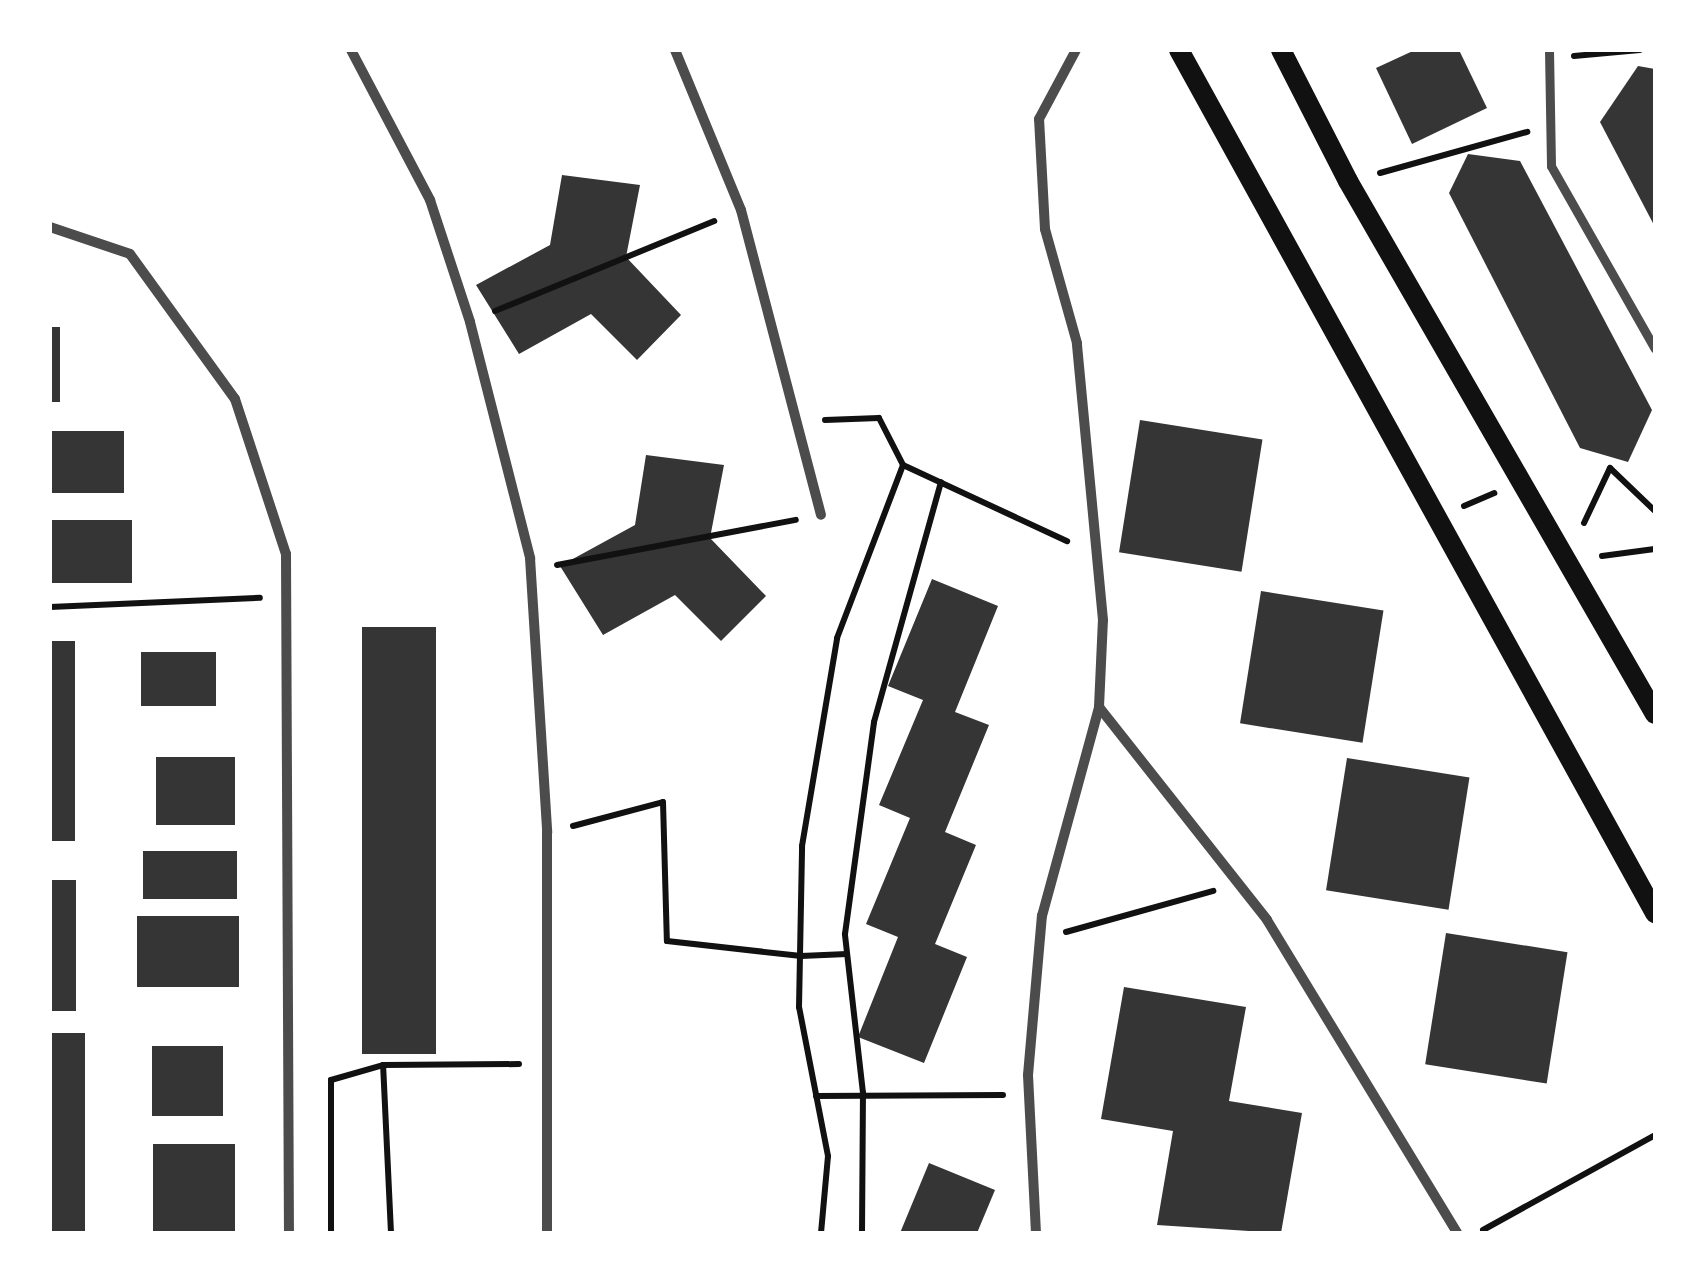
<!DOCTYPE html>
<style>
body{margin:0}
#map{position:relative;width:1705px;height:1283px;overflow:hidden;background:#fff;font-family:Arial,sans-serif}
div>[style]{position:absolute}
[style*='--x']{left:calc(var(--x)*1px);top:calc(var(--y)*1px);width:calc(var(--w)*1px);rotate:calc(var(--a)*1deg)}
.building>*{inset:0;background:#353535;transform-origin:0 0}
.path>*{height:6px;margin:-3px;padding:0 3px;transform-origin:3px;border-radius:3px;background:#111}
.pedestrian>*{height:9px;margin:-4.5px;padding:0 4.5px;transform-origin:4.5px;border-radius:4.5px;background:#4c4c4c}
.minor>*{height:10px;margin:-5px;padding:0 5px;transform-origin:5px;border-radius:5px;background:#4c4c4c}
.secondary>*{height:20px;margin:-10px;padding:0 10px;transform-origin:10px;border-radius:10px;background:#111}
span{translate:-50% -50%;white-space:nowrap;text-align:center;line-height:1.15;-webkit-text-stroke:8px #fff;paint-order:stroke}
.frame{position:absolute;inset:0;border:52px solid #fff;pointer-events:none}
</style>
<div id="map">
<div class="building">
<div style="clip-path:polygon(1415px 50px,1459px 50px,1487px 108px,1412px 144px,1376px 68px)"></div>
<div style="clip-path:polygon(1638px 66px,1655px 69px,1655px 227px,1600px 122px)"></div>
<div style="clip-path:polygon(1468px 154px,1520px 161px,1652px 410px,1628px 462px,1580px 448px,1449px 193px)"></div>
<div style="clip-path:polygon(562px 175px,640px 185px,626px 257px,681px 315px,637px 360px,591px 314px,519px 354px,476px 285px,550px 245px)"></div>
<div style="left:50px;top:327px;width:10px;height:75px"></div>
<div style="left:1140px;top:420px;width:124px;height:134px;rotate:9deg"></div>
<div style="left:50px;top:431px;width:74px;height:62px"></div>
<div style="clip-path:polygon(646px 455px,724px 465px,710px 538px,766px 596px,721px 641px,675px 595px,603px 635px,560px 566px,635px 525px)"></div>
<div style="left:50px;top:520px;width:82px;height:63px"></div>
<div style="clip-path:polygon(932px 579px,998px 606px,955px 712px,989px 725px,945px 832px,976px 845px,935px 944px,967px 957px,924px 1063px,858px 1037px,898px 937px,866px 924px,910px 818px,879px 805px,923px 700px,888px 686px)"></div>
<div style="left:1261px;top:591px;width:124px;height:134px;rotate:9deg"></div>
<div style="left:362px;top:627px;width:74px;height:427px"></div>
<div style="left:50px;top:641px;width:25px;height:200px"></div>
<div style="left:141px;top:652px;width:75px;height:54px"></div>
<div style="left:156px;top:757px;width:79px;height:68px"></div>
<div style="left:1347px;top:758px;width:124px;height:134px;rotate:9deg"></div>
<div style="left:143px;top:851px;width:94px;height:48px"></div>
<div style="left:76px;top:880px;width:131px;height:26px;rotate:90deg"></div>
<div style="left:239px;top:916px;width:71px;height:102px;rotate:90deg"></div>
<div style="left:1446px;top:933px;width:123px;height:133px;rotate:9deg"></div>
<div style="clip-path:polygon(1124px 987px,1246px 1007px,1229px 1101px,1302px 1113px,1281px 1233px,1157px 1225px,1173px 1131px,1101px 1119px)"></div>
<div style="left:50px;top:1033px;width:35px;height:200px"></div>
<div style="left:152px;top:1046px;width:71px;height:70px"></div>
<div style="left:153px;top:1144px;width:82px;height:89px"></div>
<div style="clip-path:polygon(929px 1163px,995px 1190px,977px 1233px,900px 1233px)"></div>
</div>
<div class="path">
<div style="--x:1574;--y:56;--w:66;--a:-5.2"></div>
<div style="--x:1380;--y:173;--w:153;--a:-15.6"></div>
<div style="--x:495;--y:311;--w:237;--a:-22.3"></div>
<div style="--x:825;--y:420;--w:54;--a:-2.1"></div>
<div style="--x:879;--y:418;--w:53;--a:62.9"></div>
<div style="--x:903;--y:465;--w:181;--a:24.9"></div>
<div style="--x:1464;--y:506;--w:33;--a:-23"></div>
<div style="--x:1584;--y:523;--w:61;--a:-64.7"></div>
<div style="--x:1610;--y:468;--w:62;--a:43.7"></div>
<div style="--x:1602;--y:556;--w:53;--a:-7.5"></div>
<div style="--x:557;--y:565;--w:243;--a:-10.7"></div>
<div style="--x:50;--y:607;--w:210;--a:-2.5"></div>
<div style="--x:573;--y:826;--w:93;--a:-14.9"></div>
<div style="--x:663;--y:802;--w:139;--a:88.4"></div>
<div style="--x:667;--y:941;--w:135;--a:6.4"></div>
<div style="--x:801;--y:956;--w:46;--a:-2.5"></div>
<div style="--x:1066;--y:932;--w:153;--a:-15.6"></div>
<div style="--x:816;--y:1096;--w:187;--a:-0.3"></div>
<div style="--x:1483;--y:1230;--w:196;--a:-28.9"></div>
<div style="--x:331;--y:1233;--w:153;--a:-90"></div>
<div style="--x:331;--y:1080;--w:54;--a:-16.1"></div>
<div style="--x:391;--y:1233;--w:168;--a:-92.7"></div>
<div style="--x:383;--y:1065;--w:136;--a:-0.4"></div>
<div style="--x:821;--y:1233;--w:77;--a:-84.8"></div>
<div style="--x:828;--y:1156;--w:152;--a:-101"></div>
<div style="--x:799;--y:1007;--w:161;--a:-88.9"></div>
<div style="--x:802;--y:846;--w:211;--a:-80.4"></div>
<div style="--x:837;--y:638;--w:185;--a:-69.1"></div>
<div style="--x:862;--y:1233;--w:140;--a:-89.6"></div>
<div style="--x:863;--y:1093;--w:160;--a:-96.5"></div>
<div style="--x:845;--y:934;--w:214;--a:-82.2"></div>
<div style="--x:874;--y:722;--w:249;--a:-74.4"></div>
</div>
<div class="pedestrian">
<div style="--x:1549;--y:50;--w:116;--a:89"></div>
<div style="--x:1551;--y:166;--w:210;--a:60.4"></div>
</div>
<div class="minor">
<div style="--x:351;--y:50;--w:170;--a:62.2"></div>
<div style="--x:430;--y:200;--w:128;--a:71.8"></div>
<div style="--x:470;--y:322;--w:244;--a:75.7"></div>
<div style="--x:530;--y:558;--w:275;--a:86.4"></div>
<div style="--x:547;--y:832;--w:401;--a:90"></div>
<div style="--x:675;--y:50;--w:173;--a:67.6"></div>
<div style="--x:741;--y:210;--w:315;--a:75.3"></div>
<div style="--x:50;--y:227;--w:84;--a:18.6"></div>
<div style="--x:130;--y:254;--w:179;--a:54.1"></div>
<div style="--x:235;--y:399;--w:163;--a:71.8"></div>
<div style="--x:286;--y:554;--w:679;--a:89.75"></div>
<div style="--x:1099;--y:707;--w:271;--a:51.7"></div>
<div style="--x:1267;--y:920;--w:366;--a:58.7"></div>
<div style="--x:1036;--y:1233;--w:158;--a:-92.9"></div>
<div style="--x:1028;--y:1075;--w:160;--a:-85"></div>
<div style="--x:1042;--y:916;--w:217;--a:-74.7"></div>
<div style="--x:1099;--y:707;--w:87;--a:-87.4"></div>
<div style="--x:1103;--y:620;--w:278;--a:-95.4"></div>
<div style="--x:1077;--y:343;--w:118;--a:-105.7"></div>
<div style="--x:1045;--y:229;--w:110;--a:-93.1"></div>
<div style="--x:1039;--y:119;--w:78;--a:-61.8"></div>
</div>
<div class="secondary">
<div style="--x:1179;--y:50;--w:986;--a:61.12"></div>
<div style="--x:1281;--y:50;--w:147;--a:62.9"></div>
<div style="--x:1348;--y:181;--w:615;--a:60.06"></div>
</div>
<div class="frame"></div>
</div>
